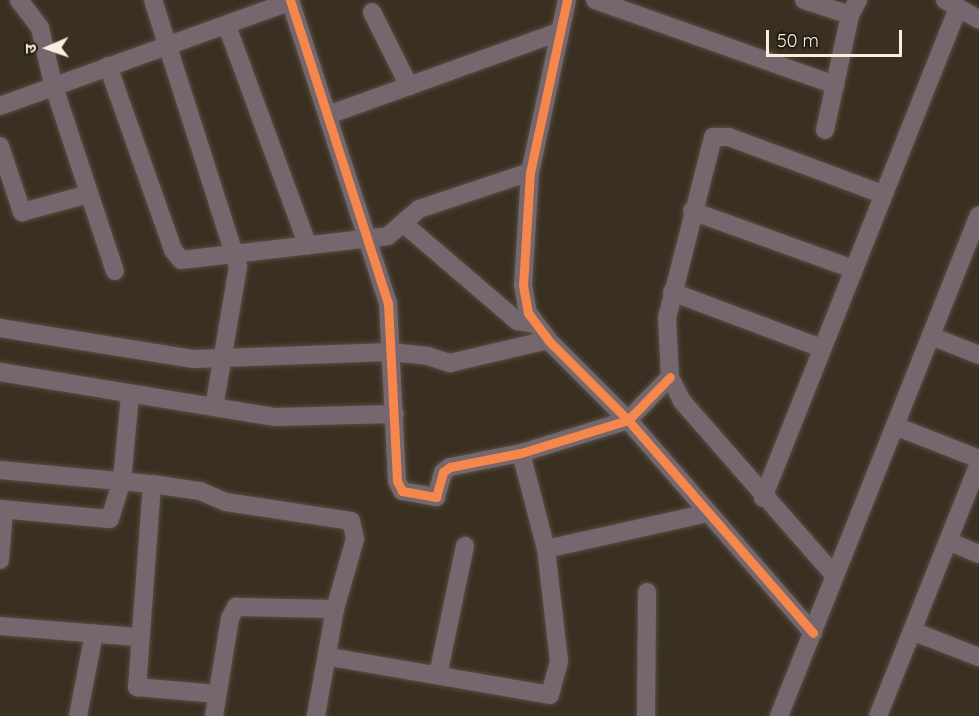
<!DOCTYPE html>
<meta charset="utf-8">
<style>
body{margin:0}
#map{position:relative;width:979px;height:716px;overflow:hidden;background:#3a3022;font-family:Quicksand,"Noto Sans Devanagari",sans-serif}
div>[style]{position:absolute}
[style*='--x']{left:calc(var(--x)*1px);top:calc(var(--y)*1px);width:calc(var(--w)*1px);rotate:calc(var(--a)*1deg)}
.roads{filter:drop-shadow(0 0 2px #564e42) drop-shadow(0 0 2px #564e42)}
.minor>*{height:18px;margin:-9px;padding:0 9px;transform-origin:9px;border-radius:9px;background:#76676e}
.cycleway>*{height:9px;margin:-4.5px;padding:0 4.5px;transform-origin:4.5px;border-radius:4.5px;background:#f5874c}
span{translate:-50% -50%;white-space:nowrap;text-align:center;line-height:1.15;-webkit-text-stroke:6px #241c10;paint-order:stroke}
.north{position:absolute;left:18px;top:18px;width:60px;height:60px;-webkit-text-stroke:4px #241c10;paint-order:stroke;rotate:268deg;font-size:16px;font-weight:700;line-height:24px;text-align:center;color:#f9eede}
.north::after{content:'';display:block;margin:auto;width:21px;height:27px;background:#f9eede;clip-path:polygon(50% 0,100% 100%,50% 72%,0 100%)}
.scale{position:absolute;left:766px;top:30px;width:136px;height:27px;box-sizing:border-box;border:3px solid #f9eede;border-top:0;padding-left:8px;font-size:18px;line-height:21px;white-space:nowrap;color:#f9eede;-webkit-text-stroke:4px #241c10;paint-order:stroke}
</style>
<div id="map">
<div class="roads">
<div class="minor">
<div style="--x:19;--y:0;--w:35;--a:53"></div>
<div style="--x:40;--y:28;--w:57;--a:76.9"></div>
<div style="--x:53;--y:84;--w:197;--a:71.7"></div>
<div style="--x:153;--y:0;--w:280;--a:72.3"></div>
<div style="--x:238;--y:267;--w:142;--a:99.7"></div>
<div style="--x:290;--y:0;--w:318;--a:72.1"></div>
<div style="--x:388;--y:303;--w:178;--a:87.1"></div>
<div style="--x:397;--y:481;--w:11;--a:63"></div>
<div style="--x:402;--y:491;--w:35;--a:10"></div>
<div style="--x:436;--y:497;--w:26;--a:-74"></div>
<div style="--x:443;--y:472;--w:9;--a:-36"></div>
<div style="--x:450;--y:467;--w:72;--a:-11.2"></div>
<div style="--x:521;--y:453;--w:112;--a:-17.1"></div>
<div style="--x:628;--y:420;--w:60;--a:-45.7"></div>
<div style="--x:567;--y:0;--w:176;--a:102.1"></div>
<div style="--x:530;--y:172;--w:113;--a:93.5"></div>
<div style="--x:523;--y:285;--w:28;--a:80"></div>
<div style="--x:528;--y:313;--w:34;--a:53"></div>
<div style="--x:548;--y:340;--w:113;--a:45"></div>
<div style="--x:628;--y:420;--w:282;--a:49"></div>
<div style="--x:595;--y:0;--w:255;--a:19.5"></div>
<div style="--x:804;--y:0;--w:48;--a:18.1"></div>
<div style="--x:945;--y:0;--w:39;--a:30"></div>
<div style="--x:372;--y:12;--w:83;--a:63.4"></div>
<div style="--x:227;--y:26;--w:234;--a:69.8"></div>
<div style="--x:108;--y:66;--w:195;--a:70.5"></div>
<div style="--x:173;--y:250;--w:13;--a:51"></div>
<div style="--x:181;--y:260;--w:208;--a:-6.6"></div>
<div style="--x:388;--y:236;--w:41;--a:-41.1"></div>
<div style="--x:419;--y:209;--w:117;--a:-18.4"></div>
<div style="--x:0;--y:106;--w:309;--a:-19.8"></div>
<div style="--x:331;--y:114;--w:239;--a:-19.8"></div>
<div style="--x:825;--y:130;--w:118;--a:-77.7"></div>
<div style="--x:850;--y:15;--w:17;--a:-62"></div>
<div style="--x:0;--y:146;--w:70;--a:71.6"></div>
<div style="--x:22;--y:212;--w:69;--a:-15"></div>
<div style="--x:692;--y:211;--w:171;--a:19.8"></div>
<div style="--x:404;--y:224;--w:149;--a:40.6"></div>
<div style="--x:517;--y:321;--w:18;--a:9"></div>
<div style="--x:672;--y:292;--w:159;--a:20.6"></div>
<div style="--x:0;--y:328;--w:195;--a:9.1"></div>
<div style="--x:193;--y:359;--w:198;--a:-2"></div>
<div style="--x:391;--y:352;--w:37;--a:6"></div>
<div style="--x:428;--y:356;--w:23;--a:18"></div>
<div style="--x:450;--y:363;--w:101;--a:-13.2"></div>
<div style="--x:931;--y:336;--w:52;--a:21.6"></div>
<div style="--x:0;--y:372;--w:279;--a:9.3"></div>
<div style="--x:275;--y:417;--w:120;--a:-1.4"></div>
<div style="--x:895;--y:426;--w:90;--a:21.4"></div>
<div style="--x:0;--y:470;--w:153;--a:5.3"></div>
<div style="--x:152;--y:484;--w:49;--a:8.3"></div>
<div style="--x:200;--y:491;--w:28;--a:23"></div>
<div style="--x:226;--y:502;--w:126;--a:8.6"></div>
<div style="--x:351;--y:521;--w:18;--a:77"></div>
<div style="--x:355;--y:539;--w:73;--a:105.9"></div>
<div style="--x:335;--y:609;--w:109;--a:100.1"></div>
<div style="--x:152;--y:484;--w:204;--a:94.2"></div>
<div style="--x:137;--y:687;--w:80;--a:5"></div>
<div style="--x:763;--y:498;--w:527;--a:-68.3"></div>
<div style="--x:0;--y:509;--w:110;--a:5.2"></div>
<div style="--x:110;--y:519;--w:41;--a:-72.9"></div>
<div style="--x:122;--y:480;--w:85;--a:-84.6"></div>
<div style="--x:948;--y:541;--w:34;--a:23"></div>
<div style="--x:546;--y:549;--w:166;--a:-12.5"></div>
<div style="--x:0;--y:560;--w:50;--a:-85.4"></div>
<div style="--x:835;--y:576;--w:232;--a:-131.2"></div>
<div style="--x:682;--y:401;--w:27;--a:-117"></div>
<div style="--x:670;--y:377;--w:59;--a:-92.9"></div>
<div style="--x:667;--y:318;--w:187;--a:-75.7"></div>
<div style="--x:713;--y:137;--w:16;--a:0"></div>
<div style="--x:729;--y:137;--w:163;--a:20.4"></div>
<div style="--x:0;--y:626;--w:138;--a:4.6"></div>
<div style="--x:912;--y:631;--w:72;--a:21.2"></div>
<div style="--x:330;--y:657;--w:223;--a:9.8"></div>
<div style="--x:550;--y:695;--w:35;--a:-75"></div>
<div style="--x:559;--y:661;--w:113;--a:-96.6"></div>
<div style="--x:546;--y:549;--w:99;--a:-104.6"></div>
<div style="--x:438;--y:675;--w:132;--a:-78.2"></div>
<div style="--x:78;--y:716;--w:84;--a:-79"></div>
<div style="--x:214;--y:716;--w:99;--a:-80.7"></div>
<div style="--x:230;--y:618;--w:13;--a:-61"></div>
<div style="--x:236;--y:607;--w:99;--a:1.2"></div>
<div style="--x:646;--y:716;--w:124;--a:-89.5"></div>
<div style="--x:779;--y:716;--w:539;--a:-68.24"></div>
<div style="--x:878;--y:716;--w:272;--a:-68.2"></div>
</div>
</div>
<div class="cycleway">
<div style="--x:290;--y:0;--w:318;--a:72.1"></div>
<div style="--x:388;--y:303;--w:178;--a:87.1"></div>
<div style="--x:397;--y:481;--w:11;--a:63"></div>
<div style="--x:402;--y:491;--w:35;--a:10"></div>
<div style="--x:436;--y:497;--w:26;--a:-74"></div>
<div style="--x:443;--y:472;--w:9;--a:-36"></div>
<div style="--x:450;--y:467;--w:72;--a:-11.2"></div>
<div style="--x:521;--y:453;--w:112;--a:-17.1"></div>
<div style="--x:628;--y:420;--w:60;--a:-45.7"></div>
<div style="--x:567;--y:0;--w:176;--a:102.1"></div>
<div style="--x:530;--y:172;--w:113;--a:93.5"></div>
<div style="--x:523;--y:285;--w:28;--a:80"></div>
<div style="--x:528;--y:313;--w:34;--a:53"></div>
<div style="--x:548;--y:340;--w:113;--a:45"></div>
<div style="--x:628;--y:420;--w:282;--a:49"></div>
</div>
<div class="north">उ</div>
<div class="scale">50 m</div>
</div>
